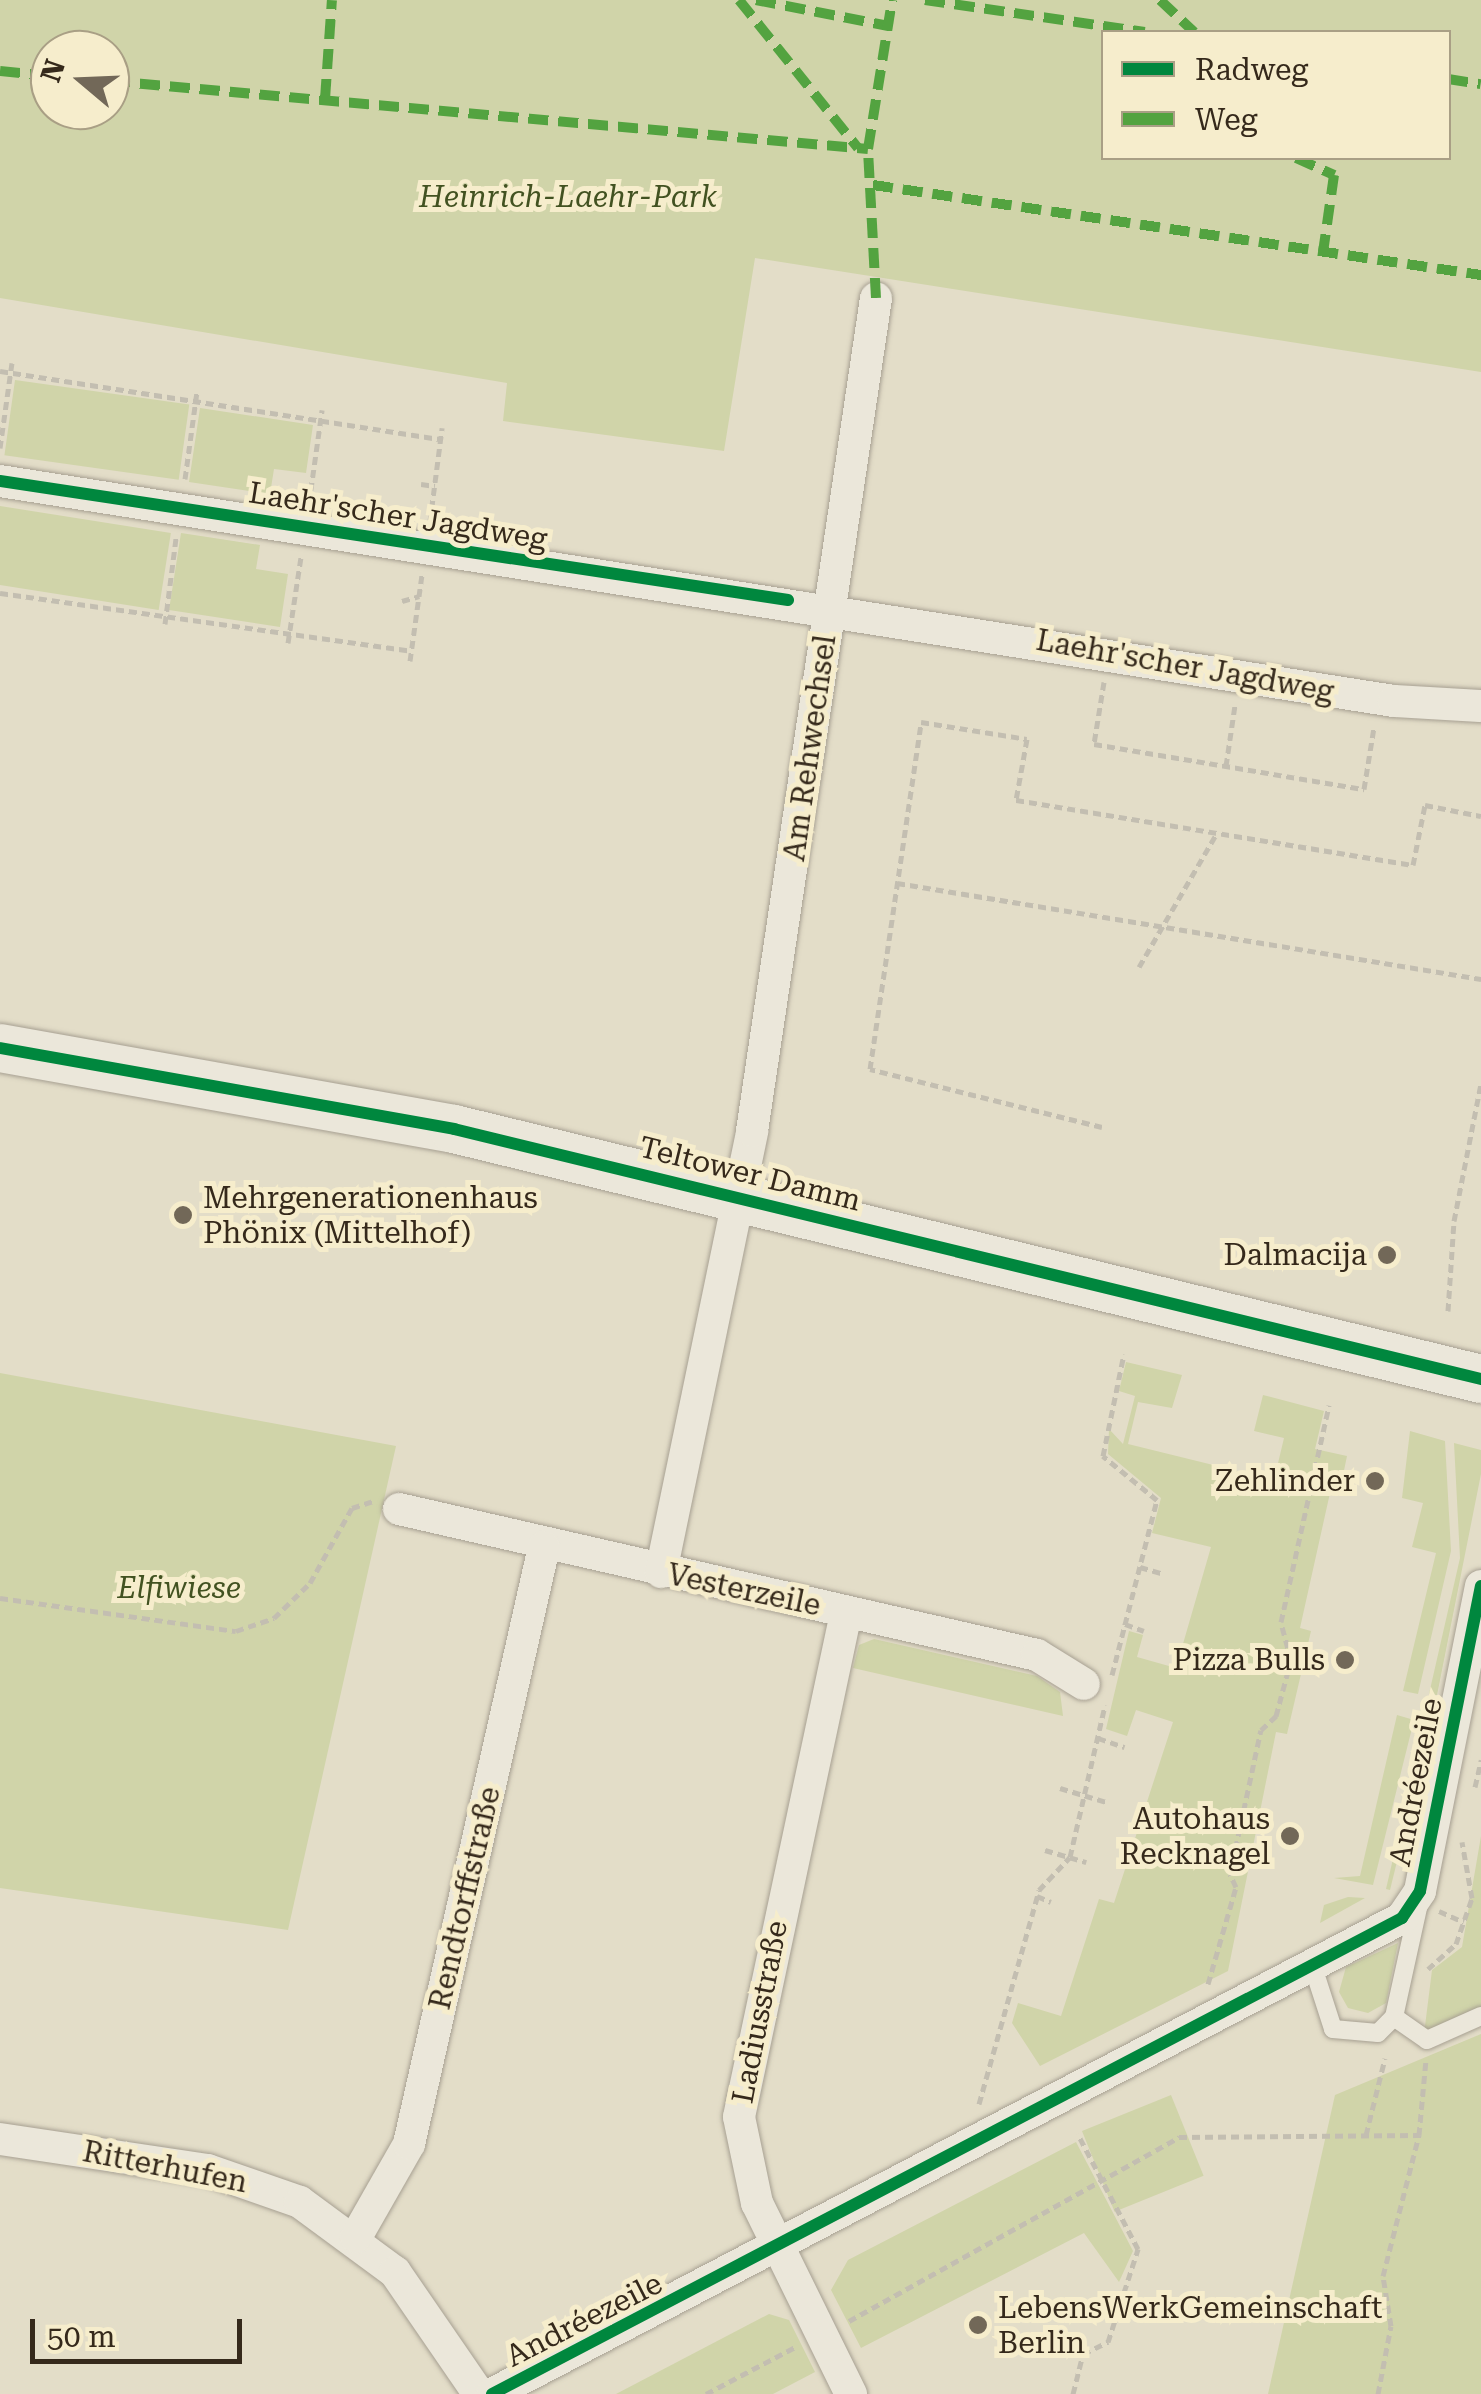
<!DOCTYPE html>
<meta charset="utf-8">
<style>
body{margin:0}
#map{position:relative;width:1481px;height:2394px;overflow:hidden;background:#e3ddc8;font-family:"Roboto Serif",serif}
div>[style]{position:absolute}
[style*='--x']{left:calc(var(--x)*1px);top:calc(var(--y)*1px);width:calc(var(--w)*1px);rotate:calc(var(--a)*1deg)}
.green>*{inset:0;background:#d0d4a9;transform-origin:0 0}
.path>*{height:5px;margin-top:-2.5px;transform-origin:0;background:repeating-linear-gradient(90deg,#c3beb1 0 8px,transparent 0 13px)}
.roads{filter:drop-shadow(0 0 2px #a7a092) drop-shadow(0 0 2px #a7a092)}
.service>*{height:18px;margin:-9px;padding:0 9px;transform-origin:9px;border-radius:9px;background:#ebe7da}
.minor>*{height:32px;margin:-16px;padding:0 16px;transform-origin:16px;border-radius:16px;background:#ebe7da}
.secondary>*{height:48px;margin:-24px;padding:0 24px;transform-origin:24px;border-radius:24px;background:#ebe7da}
.quiet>*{height:10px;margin-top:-5px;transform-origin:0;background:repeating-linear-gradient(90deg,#53a340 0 20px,transparent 0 30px)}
.cycleway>*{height:12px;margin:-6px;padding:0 6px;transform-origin:6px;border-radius:6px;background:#00873e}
.dots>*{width:28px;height:28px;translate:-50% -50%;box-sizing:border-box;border:5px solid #f6edcc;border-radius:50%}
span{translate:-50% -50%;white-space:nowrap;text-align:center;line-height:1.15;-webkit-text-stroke:10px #f6edcc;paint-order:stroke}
.park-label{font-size:30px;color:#425221;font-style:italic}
.street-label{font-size:30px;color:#35291b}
.poi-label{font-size:30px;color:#35291b}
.left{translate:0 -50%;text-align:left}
.right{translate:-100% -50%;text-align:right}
.legend{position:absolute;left:1101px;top:30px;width:350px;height:130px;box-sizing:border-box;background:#f6edcc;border:2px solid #a99f85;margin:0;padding:12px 18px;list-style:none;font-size:30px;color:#35291b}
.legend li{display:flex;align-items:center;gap:20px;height:50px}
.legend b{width:50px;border:2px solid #a99f85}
.north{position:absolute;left:30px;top:30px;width:100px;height:100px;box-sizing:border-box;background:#f6edcc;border:2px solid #a99f85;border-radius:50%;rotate:289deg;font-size:28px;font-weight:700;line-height:40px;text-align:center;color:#35291b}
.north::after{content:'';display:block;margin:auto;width:35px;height:45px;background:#726858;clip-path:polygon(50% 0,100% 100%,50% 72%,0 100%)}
.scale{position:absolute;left:30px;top:2319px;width:212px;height:45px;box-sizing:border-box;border:5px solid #35291b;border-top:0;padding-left:12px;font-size:30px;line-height:35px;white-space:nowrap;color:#35291b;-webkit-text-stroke:8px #f6edcc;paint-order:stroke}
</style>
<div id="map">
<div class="green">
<div style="clip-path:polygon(evenodd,0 0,1481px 0,1481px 372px,755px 258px,724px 451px,503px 421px,507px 383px,0 298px,0 0,1104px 32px,1448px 32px,1448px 158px,1104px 158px,1104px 32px,0 0,50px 50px,110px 50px,110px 110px,50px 110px,50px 50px)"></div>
<div style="left:15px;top:380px;width:176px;height:76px;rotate:8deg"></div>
<div style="clip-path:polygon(200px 408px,313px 425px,306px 473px,274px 469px,270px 494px,189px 482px)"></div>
<div style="left:0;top:506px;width:173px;height:78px;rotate:9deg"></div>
<div style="clip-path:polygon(181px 533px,260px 545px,256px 569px,288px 574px,280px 627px,169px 610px)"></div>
<div style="clip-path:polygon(1126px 1362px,1182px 1375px,1172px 1408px,1138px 1402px,1128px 1444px,1274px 1480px,1284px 1438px,1254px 1431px,1263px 1395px,1324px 1411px,1315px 1449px,1347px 1456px,1341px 1485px,1332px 1484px,1300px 1628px,1311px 1631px,1287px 1734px,1276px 1732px,1228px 1971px,1040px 2066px,1012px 2023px,1018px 2003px,1061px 2016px,1099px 1899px,1114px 1903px,1173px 1722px,1136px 1710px,1127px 1736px,1106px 1729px,1129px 1631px,1143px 1635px,1137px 1657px,1176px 1668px,1211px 1547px,1152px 1533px,1161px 1498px,1108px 1454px,1109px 1429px,1123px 1444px,1135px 1396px,1119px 1391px)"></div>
<div style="clip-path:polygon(0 1373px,396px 1446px,288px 1930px,0 1888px)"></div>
<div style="clip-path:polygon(1410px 1431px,1445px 1441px,1451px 1551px,1418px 1694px,1403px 1691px,1436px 1553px,1412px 1547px,1423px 1503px,1402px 1498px)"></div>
<div style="clip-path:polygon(1454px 1443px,1481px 1450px,1481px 1474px,1437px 1695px,1429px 1694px,1460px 1558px)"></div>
<div style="clip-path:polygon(874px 1639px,1037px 1676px,1060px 1692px,1063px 1716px,853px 1668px,859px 1645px)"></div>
<div style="clip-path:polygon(1397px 1715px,1414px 1720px,1373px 1885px,1334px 1878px,1360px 1876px)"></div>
<div style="clip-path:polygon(1424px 1725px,1430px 1727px,1390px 1890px,1386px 1889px)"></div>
<div style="clip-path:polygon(1481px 1836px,1481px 2010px,1424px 2034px,1432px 1970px,1462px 1947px)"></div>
<div style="clip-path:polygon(1348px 1897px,1365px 1898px,1320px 1923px,1324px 1905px)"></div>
<div style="clip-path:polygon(1398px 1943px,1386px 2003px,1368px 2013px,1348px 2008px,1339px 1992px,1346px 1967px)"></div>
<div style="clip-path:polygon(1481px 2034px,1481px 2394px,1268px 2394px,1335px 2095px)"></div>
<div style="left:1171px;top:2095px;width:87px;height:96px;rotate:68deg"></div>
<div style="clip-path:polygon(1076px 2142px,1133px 2251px,1119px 2282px,1084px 2233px,861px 2348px,831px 2290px,848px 2260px)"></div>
<div style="clip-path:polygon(769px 2314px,789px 2320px,815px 2372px,773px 2394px,616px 2394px)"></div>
</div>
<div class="path">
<div style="--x:0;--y:371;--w:446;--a:8.8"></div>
<div style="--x:0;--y:448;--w:86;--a:-82"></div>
<div style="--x:185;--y:479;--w:89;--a:-82.2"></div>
<div style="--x:421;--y:484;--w:14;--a:8"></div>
<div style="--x:309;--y:503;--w:94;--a:-82"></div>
<div style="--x:430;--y:521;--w:94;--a:-82.6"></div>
<div style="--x:0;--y:593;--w:415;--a:8"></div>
<div style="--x:402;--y:601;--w:18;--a:-16"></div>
<div style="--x:165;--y:624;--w:87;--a:-82.7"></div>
<div style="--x:288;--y:643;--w:87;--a:-81.4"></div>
<div style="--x:410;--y:661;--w:87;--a:-82.1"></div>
<div style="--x:1104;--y:682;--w:63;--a:99.2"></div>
<div style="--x:1094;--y:744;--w:274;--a:9.5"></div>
<div style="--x:1364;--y:789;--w:63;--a:-80.8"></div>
<div style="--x:1226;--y:766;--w:62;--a:-81.6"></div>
<div style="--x:897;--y:883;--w:592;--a:9.33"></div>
<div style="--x:1139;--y:967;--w:155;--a:-59.8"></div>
<div style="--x:1102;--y:1127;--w:239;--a:-166"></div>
<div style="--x:870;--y:1069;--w:351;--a:-81.6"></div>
<div style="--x:921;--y:722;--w:107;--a:9.1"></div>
<div style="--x:1027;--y:739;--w:62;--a:100.2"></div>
<div style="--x:1016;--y:800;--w:402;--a:9.3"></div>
<div style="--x:1413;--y:865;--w:61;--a:-78.7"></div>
<div style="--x:1425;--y:805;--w:57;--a:11.1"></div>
<div style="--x:1448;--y:1311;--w:90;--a:-86.2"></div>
<div style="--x:1454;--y:1221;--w:140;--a:-78.9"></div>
<div style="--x:1140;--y:1567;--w:22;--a:16"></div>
<div style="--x:0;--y:1598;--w:238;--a:8"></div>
<div style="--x:236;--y:1631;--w:40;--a:-18.9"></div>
<div style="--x:274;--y:1618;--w:50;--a:-44.2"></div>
<div style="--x:310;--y:1583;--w:86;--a:-60.8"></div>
<div style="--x:352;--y:1508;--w:22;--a:-18"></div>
<div style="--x:1125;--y:1624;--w:20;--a:20"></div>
<div style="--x:1112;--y:1675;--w:181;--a:-75.6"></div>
<div style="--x:1157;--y:1500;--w:70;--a:-140.8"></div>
<div style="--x:1103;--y:1456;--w:104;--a:-78.4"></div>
<div style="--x:1098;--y:1738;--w:28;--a:19"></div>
<div style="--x:1475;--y:1787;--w:28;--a:-77"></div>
<div style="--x:1060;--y:1788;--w:48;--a:16.9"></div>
<div style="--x:1045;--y:1850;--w:43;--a:16.3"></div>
<div style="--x:1037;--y:1896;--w:15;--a:23"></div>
<div style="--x:1439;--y:1911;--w:27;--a:24"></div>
<div style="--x:1428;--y:1969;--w:38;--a:-42"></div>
<div style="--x:1456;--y:1944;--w:49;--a:-70.8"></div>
<div style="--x:1472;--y:1898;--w:57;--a:-100.1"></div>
<div style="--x:1208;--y:1984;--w:101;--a:-73.9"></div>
<div style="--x:1236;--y:1887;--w:14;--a:-115"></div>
<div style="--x:1230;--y:1874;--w:147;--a:-77.9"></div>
<div style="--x:1261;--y:1730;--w:21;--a:-43"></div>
<div style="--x:1276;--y:1716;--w:58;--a:-75"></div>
<div style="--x:1291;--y:1660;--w:39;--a:-105"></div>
<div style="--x:1281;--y:1622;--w:222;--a:-77.5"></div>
<div style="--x:979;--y:2104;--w:222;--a:-74.3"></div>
<div style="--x:1039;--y:1890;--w:45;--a:-46.8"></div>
<div style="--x:1070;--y:1857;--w:156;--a:-77"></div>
<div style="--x:1366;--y:2135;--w:79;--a:-76.1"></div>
<div style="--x:849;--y:2321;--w:378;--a:-29.1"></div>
<div style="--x:1179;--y:2137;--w:240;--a:-0.5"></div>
<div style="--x:706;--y:2394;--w:103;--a:-27.8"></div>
<div style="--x:1073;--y:2394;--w:41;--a:-76"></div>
<div style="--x:1083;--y:2354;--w:28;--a:-26"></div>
<div style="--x:1108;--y:2342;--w:98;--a:-72.1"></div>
<div style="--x:1138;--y:2249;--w:130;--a:-117.6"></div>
<div style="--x:1378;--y:2394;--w:69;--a:-79.2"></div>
<div style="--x:1391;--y:2326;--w:51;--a:-99.1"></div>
<div style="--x:1383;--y:2276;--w:146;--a:-75.7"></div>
<div style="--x:1419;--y:2135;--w:76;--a:-84.7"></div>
</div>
<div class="roads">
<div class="service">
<div style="--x:1314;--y:1970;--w:62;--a:72.1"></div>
<div style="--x:1333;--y:2029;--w:45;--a:5.1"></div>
<div style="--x:1378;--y:2033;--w:23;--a:-45"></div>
<div style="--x:1394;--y:2017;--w:117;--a:-77.6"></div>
<div style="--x:1394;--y:2017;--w:40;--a:34.9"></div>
<div style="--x:1427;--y:2040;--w:59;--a:-24"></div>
</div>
<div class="minor">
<div style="--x:0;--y:481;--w:1411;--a:8.97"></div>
<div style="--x:1394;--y:701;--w:87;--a:3.3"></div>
<div style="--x:399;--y:1509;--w:654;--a:12.89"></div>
<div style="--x:1037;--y:1655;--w:55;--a:31.7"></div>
<div style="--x:661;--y:1572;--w:450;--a:-78.3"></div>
<div style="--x:752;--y:1131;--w:842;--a:-81.53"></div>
<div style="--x:846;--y:1613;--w:515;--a:101.99"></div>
<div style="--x:739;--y:2117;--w:88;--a:78.2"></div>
<div style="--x:757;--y:2203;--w:213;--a:63.8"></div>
<div style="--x:0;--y:2139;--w:210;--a:8.5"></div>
<div style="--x:208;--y:2170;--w:97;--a:19.2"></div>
<div style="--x:300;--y:2202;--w:118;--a:36.4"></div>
<div style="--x:395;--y:2272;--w:148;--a:55.5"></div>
<div style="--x:356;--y:2237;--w:107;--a:-60.3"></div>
<div style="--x:409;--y:2144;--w:612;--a:-77.26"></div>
<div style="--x:492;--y:2394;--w:1027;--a:-27.61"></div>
<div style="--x:1402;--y:1918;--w:32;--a:-56"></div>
<div style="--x:1420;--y:1891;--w:311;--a:-78.7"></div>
</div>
<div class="secondary">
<div style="--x:0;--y:1048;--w:461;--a:10.1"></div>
<div style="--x:454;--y:1129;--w:1057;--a:13.68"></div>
</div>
</div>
<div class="quiet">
<div style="--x:739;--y:0;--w:190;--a:51.2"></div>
<div style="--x:756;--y:0;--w:135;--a:11.1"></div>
<div style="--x:925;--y:0;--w:222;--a:8.3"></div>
<div style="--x:1160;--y:0;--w:47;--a:43.3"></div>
<div style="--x:0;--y:71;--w:50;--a:5.7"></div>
<div style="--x:1448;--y:79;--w:33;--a:9"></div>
<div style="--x:110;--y:81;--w:761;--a:5.13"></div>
<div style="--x:325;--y:99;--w:99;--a:-86"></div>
<div style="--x:1296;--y:158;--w:42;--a:24.1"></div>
<div style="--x:1334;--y:175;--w:78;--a:98.1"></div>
<div style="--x:873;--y:185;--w:615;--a:8.42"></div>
<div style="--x:876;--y:298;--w:149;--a:-93.1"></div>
<div style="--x:868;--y:149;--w:151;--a:-80.8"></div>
</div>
<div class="cycleway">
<div style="--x:0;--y:481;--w:797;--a:8.59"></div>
<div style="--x:0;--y:1048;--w:461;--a:10.1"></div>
<div style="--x:454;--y:1129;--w:1057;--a:13.68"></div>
<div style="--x:492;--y:2394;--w:1027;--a:-27.61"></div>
<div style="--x:1402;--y:1918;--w:32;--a:-56"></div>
<div style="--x:1420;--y:1891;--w:311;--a:-78.7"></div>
</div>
<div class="dots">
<div style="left:183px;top:1215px;background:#726858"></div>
<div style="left:1387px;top:1255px;background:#726858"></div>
<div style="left:1375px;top:1481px;background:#726858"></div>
<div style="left:1345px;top:1660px;background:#726858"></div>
<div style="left:1290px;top:1836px;background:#726858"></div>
<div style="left:978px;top:2325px;background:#726858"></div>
</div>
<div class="park-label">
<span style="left:568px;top:197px">Heinrich-Laehr-Park</span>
<span style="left:179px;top:1588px">Elfiwiese</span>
</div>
<div class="street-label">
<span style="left:398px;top:516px;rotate:9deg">Laehr'scher Jagdweg</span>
<span style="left:1185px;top:666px;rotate:10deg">Laehr'scher Jagdweg</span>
<span style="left:810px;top:748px;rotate:-82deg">Am Rehwechsel</span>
<span style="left:750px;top:1174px;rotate:14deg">Teltower Damm</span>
<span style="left:744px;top:1590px;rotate:12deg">Vesterzeile</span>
<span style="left:1416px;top:1782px;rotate:-79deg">Andréezeile</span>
<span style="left:465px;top:1898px;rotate:-77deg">Rendtorffstraße</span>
<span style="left:760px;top:2012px;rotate:-79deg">Ladiusstraße</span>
<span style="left:165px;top:2167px;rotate:11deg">Ritterhufen</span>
<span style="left:584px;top:2320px;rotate:-27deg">Andréezeile</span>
</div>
<div class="poi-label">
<span class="left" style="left:203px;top:1215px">Mehrgenerationenhaus<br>Phönix (Mittelhof)</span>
<span class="right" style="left:1367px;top:1255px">Dalmacija</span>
<span class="right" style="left:1355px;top:1481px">Zehlinder</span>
<span class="right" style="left:1325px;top:1660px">Pizza Bulls</span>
<span class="right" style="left:1270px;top:1836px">Autohaus<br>Recknagel</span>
<span class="left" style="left:998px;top:2325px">LebensWerkGemeinschaft<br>Berlin</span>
</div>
<ul class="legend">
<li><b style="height:12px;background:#00873e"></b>Radweg</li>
<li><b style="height:12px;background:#53a340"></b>Weg</li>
</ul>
<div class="north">N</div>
<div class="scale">50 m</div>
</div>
